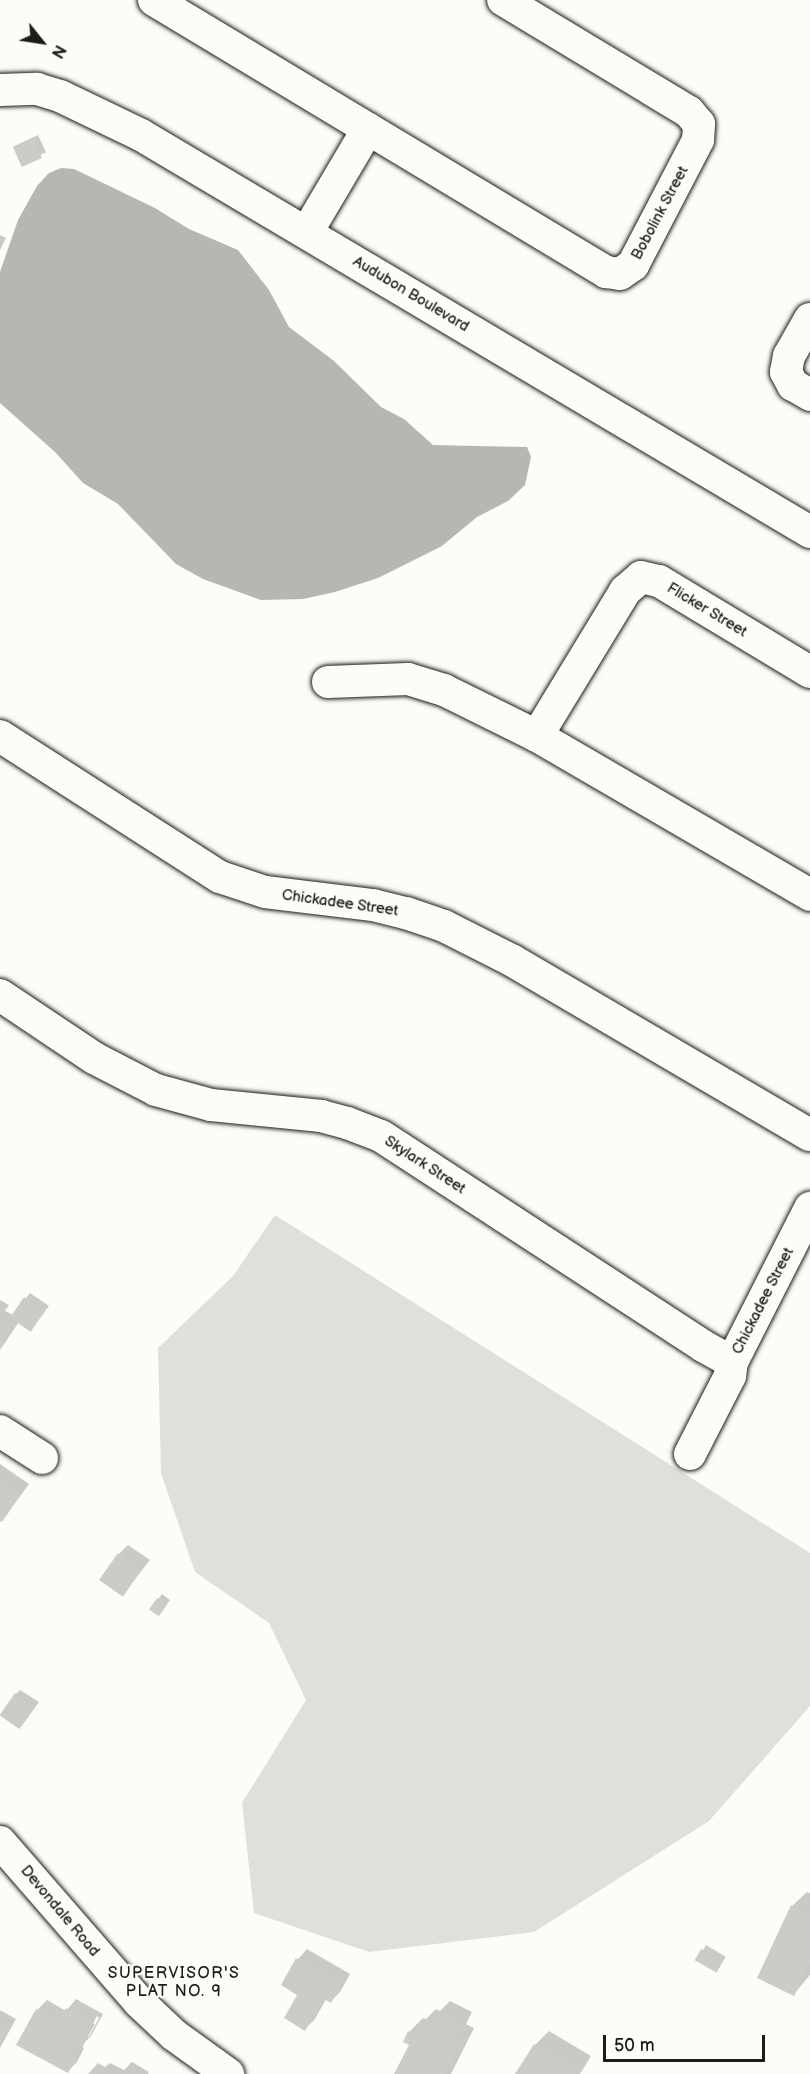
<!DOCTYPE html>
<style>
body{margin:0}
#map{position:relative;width:810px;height:2074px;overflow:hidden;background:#fdfcf7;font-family:"Balsamiq Sans",sans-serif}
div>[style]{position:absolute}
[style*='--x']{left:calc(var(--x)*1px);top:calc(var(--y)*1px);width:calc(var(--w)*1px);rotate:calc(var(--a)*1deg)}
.green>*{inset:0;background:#e0dfdb}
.water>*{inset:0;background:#b7b6b2}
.shadow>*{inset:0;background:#0003;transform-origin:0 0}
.building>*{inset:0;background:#cccbc8;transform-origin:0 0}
.roads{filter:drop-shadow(0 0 2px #1c1c1c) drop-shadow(0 0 2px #1c1c1c)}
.minor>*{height:32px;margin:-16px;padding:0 16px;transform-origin:16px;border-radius:16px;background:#fdfcf7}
span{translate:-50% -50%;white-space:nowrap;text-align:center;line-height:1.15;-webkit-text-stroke:4.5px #fdfcf7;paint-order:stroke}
.street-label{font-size:15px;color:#1c1c1c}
.neighbourhood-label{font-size:16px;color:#1c1c1c;letter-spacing:1.5px}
.north{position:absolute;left:12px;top:12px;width:60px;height:60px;-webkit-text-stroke:4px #fdfcf7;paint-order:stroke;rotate:120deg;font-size:16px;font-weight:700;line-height:24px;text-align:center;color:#1c1c1c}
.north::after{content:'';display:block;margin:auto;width:21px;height:27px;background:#1c1c1c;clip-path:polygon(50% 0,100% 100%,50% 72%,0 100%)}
.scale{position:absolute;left:603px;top:2035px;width:162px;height:27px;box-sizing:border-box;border:3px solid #1c1c1c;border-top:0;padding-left:8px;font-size:18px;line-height:21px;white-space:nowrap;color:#1c1c1c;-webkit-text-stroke:4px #fdfcf7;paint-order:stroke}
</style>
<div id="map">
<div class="green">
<div style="clip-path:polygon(275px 1215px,810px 1553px,810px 1706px,709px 1821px,534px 1932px,369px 1952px,254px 1913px,242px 1803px,306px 1700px,269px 1623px,195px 1572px,161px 1473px,158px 1348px,233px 1276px)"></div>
</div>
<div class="water">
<div style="clip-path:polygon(61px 168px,74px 169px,155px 208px,189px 229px,238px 250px,269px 290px,289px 327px,334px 361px,381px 407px,404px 419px,433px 445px,527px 447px,531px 457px,525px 485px,508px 501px,477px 517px,442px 546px,378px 578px,335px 592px,303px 599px,261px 600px,203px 579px,176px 564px,118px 504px,83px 483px,55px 452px,0 403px,0 272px,18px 220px,37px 186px,49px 173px)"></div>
</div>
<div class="shadow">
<div style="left:38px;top:135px;width:19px;height:27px;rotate:65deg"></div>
<div style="clip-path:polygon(0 235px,6px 238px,0 250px)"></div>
<div style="clip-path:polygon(30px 1293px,49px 1306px,31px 1330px,19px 1322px,0 1350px,0 1300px,9px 1305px,5px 1311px,13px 1315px)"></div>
<div style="clip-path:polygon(0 1464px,29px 1484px,2px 1521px,0 1519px)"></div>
<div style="clip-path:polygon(128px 1545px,150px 1560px,122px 1595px,119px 1554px)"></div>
<div style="clip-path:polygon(162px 1594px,170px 1600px,163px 1610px,150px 1609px)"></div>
<div style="clip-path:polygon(20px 1690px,39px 1702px,21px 1727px,16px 1694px)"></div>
<div style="clip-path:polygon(807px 1892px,810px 1893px,810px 1975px,794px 1994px,792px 1906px)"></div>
<div style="left:706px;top:1945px;width:23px;height:18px;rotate:31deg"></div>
<div style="clip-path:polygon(307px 1949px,350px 1974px,340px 1992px,330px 2002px,326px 1999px,315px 2019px,305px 2029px,300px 1994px,283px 1984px,298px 1959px)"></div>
<div style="clip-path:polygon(evenodd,76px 1999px,103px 2014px,91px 2036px,81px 2046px,84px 2048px,77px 2062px,67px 2072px,37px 2010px,47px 2000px,66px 2011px,76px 1999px,97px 2016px,99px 2018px,89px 2037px,86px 2037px,97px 2016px)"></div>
<div style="clip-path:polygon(450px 2001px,472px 2012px,466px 2024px,474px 2028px,451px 2074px,396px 2074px,411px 2044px,409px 2032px,423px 2018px,426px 2019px,436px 2009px,440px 2011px)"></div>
<div style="clip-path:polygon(0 2010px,16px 2019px,0 2048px)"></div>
<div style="clip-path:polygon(549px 2031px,591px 2056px,580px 2074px,517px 2074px,535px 2045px)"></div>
<div style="clip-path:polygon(132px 2062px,149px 2072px,148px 2074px,88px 2074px,98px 2063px,105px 2067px,110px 2063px,124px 2070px)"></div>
</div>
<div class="building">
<div style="left:33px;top:138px;width:22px;height:22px;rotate:66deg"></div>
<div style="left:24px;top:1297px;width:25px;height:25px;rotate:34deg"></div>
<div style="clip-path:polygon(0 1323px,11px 1330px,0 1348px)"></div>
<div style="clip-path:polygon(0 1480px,21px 1494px,2px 1522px,0 1521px)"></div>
<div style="left:118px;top:1553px;width:29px;height:33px;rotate:35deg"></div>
<div style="left:157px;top:1598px;width:12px;height:14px;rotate:35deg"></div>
<div style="left:15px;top:1693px;width:24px;height:27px;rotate:35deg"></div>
<div style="clip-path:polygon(791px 1905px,810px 1914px,810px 1962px,794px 1996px,757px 1978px)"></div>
<div style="left:701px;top:1949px;width:25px;height:13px;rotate:29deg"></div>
<div style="clip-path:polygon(296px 1958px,342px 1984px,331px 2003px,324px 1999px,305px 2031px,284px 2018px,297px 1995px,281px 1985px)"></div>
<div style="clip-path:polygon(66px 2008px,95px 2024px,82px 2048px,75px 2044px,69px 2054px,76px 2058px,68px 2073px,16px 2045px,36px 2009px,58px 2021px)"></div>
<div style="clip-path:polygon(435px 2014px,459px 2026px,453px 2039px,461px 2043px,445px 2074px,394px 2074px,409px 2045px,403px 2042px,408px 2031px,415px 2035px,421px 2022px,429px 2026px)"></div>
<div style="clip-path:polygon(0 2025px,7px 2029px,0 2042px)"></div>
<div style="clip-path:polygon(534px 2044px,578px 2071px,576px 2074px,515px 2074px)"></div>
</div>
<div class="roads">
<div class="minor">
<div style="--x:154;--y:0;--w:528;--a:31.04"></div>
<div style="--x:606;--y:272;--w:14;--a:8"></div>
<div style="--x:620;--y:274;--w:16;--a:-35"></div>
<div style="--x:633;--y:265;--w:141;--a:-62.5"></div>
<div style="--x:698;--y:140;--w:16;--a:-86"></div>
<div style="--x:699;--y:124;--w:16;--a:-130"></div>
<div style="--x:689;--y:112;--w:217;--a:-148.9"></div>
<div style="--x:0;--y:90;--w:37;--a:-2"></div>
<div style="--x:37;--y:89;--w:24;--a:17"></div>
<div style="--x:60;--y:96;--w:90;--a:25.7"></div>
<div style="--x:141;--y:135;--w:778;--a:30.69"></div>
<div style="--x:307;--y:232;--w:120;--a:-59.4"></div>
<div style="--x:810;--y:319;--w:43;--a:119.6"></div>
<div style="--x:789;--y:356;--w:16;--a:101"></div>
<div style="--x:786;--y:372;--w:15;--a:62"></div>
<div style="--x:793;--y:385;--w:20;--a:30"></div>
<div style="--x:328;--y:682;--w:80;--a:-2.1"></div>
<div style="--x:408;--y:679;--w:38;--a:17"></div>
<div style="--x:444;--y:690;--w:104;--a:26.3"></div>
<div style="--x:537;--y:736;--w:316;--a:30.2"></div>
<div style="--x:0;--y:736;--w:261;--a:32.7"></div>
<div style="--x:220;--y:877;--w:47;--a:18.4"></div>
<div style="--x:265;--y:892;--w:109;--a:6.9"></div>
<div style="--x:373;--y:905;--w:34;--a:14"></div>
<div style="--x:406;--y:913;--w:40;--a:18.9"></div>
<div style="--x:444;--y:926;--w:77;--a:26.9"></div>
<div style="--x:513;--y:961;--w:344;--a:30.4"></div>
<div style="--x:537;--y:736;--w:170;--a:-58.7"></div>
<div style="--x:625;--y:591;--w:21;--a:-41"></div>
<div style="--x:641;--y:577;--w:18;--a:13"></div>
<div style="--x:659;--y:581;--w:176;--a:31.1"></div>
<div style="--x:0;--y:995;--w:113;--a:33.8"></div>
<div style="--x:94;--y:1058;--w:70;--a:27.3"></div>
<div style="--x:156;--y:1090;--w:57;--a:15.3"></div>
<div style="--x:211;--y:1105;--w:111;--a:5.7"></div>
<div style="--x:321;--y:1116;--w:27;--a:15"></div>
<div style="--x:347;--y:1123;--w:36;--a:21"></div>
<div style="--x:381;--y:1136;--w:384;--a:33.1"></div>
<div style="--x:703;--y:1346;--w:33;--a:29"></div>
<div style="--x:0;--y:1431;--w:50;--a:32.7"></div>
<div style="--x:690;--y:1454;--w:88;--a:-62.9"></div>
<div style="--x:730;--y:1376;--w:14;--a:-82"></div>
<div style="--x:732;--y:1362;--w:173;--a:-63.1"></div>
<div style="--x:0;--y:1842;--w:212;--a:49"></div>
<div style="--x:139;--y:2002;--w:48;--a:43.3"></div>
<div style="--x:174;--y:2035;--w:67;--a:35.8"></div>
</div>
</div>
<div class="street-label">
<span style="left:660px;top:213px;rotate:-62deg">Bobolink Street</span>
<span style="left:411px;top:294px;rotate:31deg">Audubon Boulevard</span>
<span style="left:707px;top:610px;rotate:31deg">Flicker Street</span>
<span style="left:340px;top:903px;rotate:8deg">Chickadee Street</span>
<span style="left:425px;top:1165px;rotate:33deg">Skylark Street</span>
<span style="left:763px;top:1301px;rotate:-63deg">Chickadee Street</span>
<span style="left:60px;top:1911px;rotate:50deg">Devondale Road</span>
</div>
<div class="neighbourhood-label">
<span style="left:174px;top:1983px">SUPERVISOR'S<br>PLAT NO. 9</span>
</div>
<div class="north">N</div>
<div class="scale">50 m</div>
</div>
